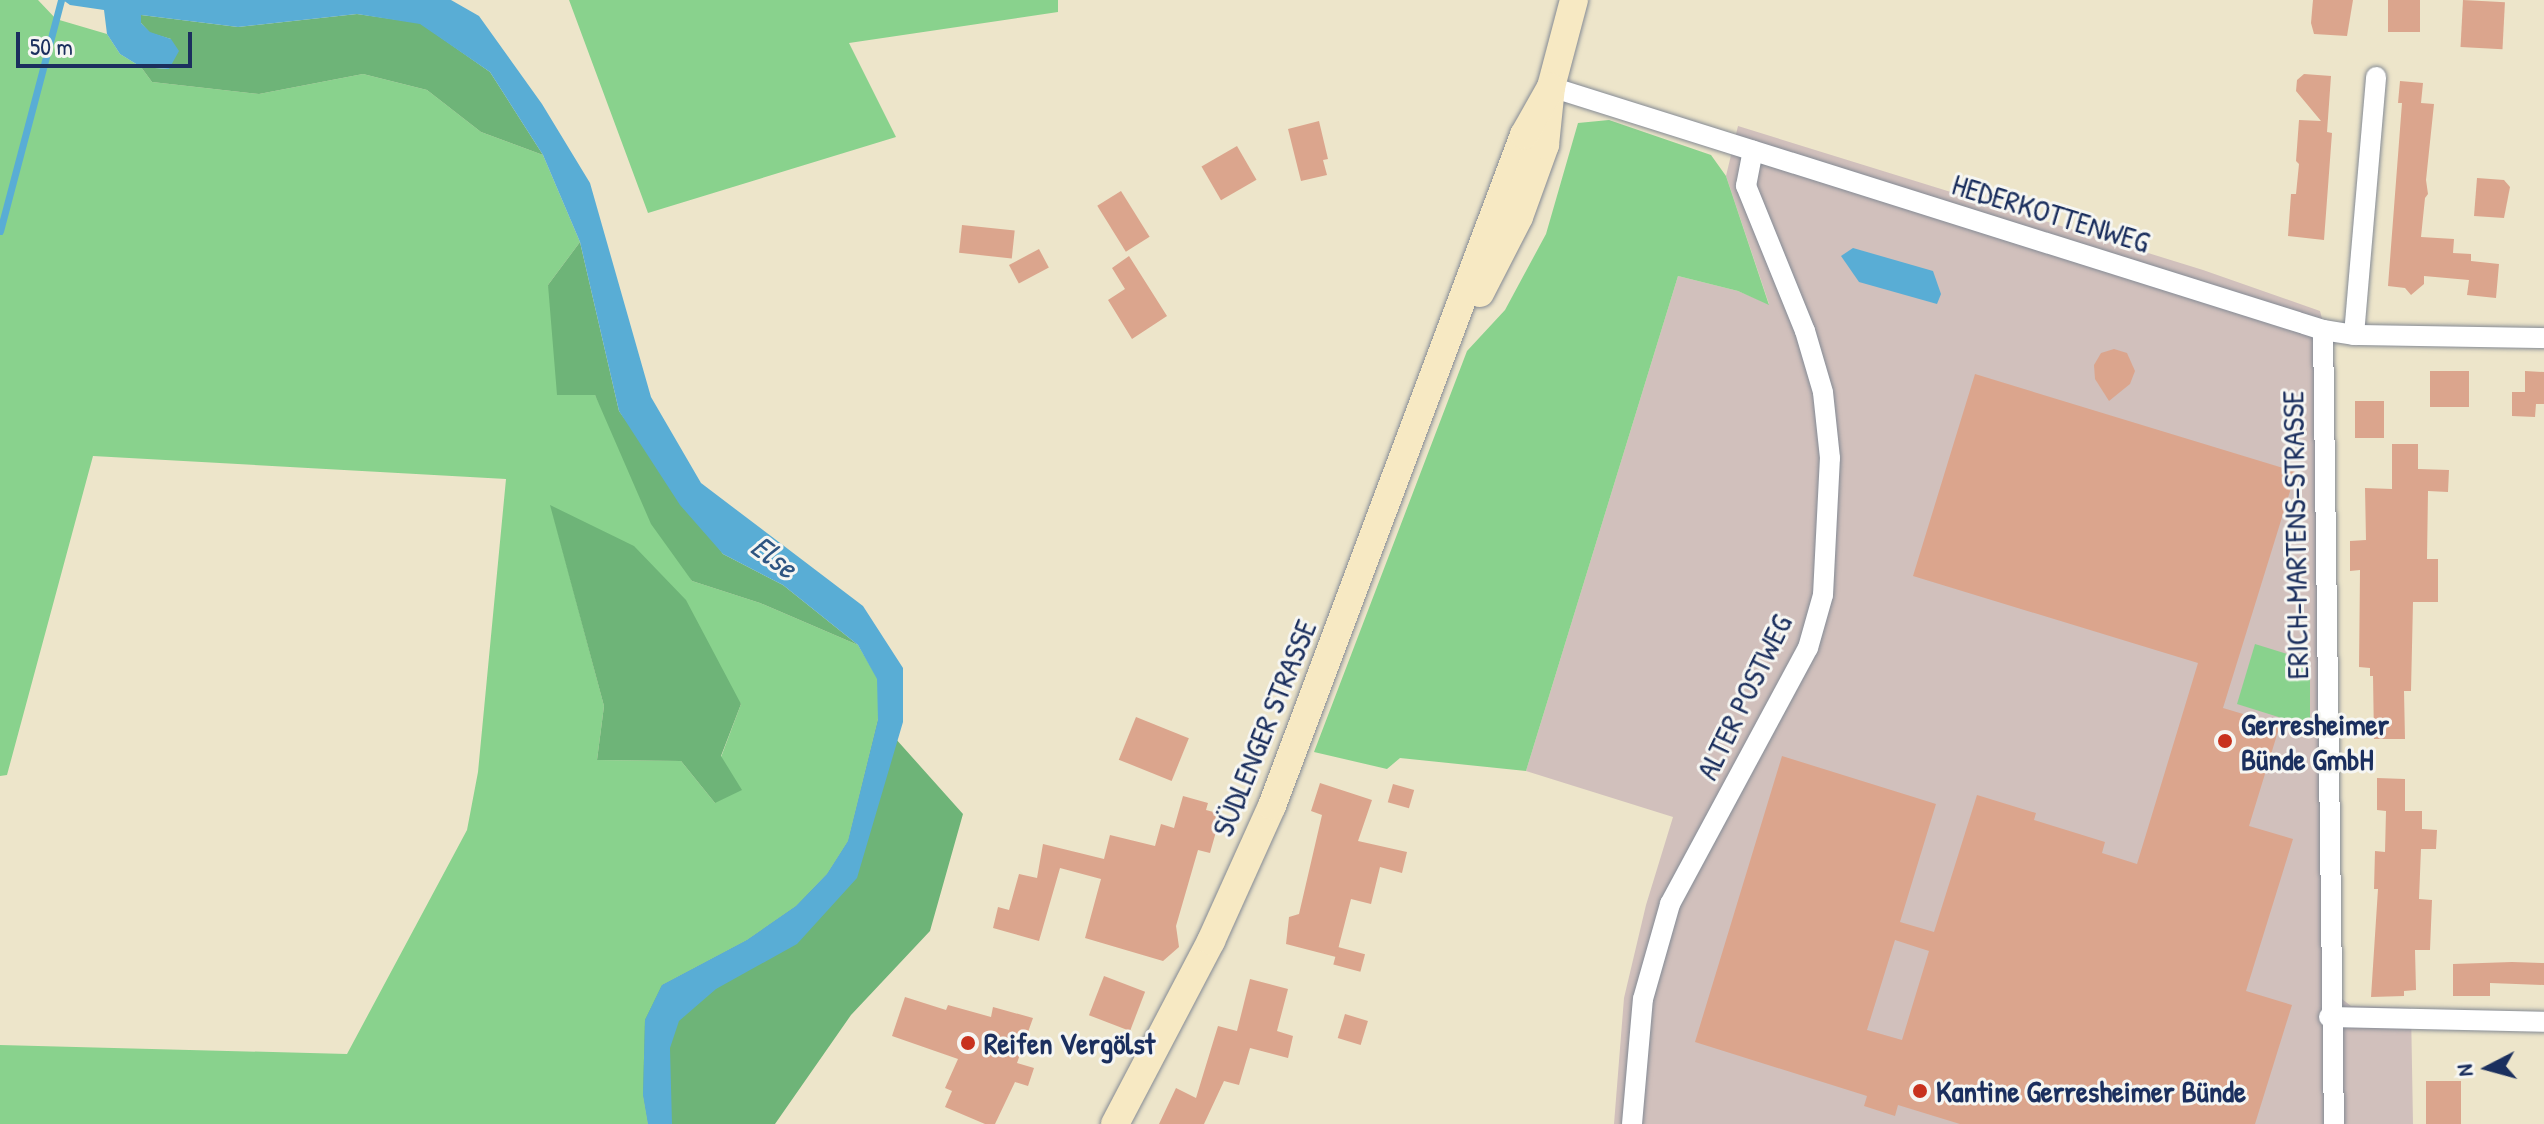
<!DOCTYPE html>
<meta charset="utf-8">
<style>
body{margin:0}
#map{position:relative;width:2544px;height:1124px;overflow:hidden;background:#ede5ca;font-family:"Patrick Hand",sans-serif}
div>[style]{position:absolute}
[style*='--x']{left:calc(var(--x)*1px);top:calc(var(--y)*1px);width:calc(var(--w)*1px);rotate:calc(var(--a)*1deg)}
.industrial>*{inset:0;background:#d1c0bc}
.green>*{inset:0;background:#89d28d}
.forest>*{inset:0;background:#6eb478}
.water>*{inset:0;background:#59add5}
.stream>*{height:7px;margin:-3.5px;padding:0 3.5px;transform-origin:3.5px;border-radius:3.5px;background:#59add5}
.building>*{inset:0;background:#dba58d;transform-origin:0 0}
.roads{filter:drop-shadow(0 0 2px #848a94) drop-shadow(0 0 2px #848a94)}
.minor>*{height:20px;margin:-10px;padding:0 10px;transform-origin:10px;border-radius:10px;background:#fff}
.secondary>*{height:28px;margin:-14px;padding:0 14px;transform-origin:14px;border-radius:14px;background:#f7e9c3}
.dots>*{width:22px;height:22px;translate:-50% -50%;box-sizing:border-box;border:4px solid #f6f6f2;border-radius:50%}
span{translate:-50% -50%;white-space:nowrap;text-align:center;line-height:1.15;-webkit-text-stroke:6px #f6f6f2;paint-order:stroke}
.street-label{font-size:30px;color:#1b2f5e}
.poi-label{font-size:30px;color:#1b2f5e;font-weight:700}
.left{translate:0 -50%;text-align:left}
.water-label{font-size:32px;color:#2e5582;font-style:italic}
.north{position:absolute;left:2448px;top:1028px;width:80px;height:80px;-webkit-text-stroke:6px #f6f6f2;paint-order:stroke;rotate:264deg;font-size:22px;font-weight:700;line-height:32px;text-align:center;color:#1b2f5e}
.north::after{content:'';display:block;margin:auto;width:28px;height:36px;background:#1b2f5e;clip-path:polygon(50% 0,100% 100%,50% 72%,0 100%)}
.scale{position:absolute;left:16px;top:32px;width:176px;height:36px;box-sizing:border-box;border:4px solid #1b2f5e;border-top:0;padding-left:10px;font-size:24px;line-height:28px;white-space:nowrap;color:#1b2f5e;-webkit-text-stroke:6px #f6f6f2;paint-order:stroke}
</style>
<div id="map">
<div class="industrial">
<div style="clip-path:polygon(1738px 126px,2203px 270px,2320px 311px,2334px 364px,2337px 995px,2351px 1006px,2411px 1008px,2413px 1124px,1614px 1124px,1624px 998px,1646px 905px,1673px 817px,1526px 771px,1678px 276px,1738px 291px,1769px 304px,1726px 176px)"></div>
</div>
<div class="green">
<div style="clip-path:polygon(evenodd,0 0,38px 0,56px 19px,107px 34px,120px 54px,141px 67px,152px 82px,259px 94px,363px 74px,427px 90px,481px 132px,543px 155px,580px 242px,548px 285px,595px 395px,692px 581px,760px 603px,858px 645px,878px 679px,878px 719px,848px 841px,827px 874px,796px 906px,747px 940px,662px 985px,643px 1095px,648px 1124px,0 1124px,0 1045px,347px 1054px,467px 830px,478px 772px,506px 479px,93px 456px,7px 775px,0 776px,0 0,551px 506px,741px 704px,721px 757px,715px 803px,681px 761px,597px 760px,604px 706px,551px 506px)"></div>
<div style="clip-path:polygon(569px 0,1058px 0,1058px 12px,849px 43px,896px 137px,648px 213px)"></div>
<div style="clip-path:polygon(1609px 120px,1711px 155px,1726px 176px,1769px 305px,1738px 291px,1678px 276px,1526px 771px,1400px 758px,1387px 769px,1314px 752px,1467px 351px,1505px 310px,1546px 234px,1578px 123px)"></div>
<div style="clip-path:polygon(2255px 644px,2310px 661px,2310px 727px,2237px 704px)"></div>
</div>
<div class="forest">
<div style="clip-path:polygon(357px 14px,420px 23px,490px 72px,543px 155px,481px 132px,427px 90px,363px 74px,259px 94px,152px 82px,141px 67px,169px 69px,171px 39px,150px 33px,141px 23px,141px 15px,238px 27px)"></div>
<div style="clip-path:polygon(580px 242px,619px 411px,723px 554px,783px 585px,858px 645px,760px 603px,692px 581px,651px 524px,595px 395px,557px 395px,548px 285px)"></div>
<div style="clip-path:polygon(550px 505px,634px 546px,686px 600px,741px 704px,721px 756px,742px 790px,715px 803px,681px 761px,597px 760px,604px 706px)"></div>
<div style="clip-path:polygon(878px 719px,963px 814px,930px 931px,851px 1015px,775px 1124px,648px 1124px,643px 1095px,645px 1020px,662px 985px,747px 940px,796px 906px,827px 874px,848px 841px)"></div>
</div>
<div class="water">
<div style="clip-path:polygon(63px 0,451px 0,479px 16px,542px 104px,590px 183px,651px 397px,701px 483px,863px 606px,903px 668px,903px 722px,857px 878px,797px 944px,716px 989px,679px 1021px,670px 1048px,672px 1124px,648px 1124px,643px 1095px,645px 1020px,662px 985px,747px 940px,796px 906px,827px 874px,848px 841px,878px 720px,877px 679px,858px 645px,783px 585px,723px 554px,680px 505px,619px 411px,580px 242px,543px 155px,490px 72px,420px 24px,357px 14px,238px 27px,141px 15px,141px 23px,150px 32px,171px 39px,179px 51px,169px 69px,141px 67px,120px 54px,107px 34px,104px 10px,70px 5px)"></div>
<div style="clip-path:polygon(1853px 248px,1933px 271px,1941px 294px,1937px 304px,1859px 282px,1841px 256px)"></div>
</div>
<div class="stream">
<div style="--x:0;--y:231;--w:239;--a:-75.2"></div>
</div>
<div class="building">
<div style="clip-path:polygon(2313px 0,2353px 0,2347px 36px,2314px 34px,2311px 23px)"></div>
<div style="left:2388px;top:0;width:32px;height:32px"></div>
<div style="left:2463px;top:0;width:42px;height:47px;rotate:3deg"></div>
<div style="clip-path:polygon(2304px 74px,2331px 76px,2327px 132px,2332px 133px,2324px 240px,2288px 236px,2291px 194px,2296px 194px,2299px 164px,2296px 161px,2299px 120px,2321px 121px,2296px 91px,2297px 80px)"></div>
<div style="clip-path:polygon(2400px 81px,2423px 83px,2421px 103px,2434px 104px,2426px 180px,2428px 194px,2425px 198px,2421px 237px,2454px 239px,2453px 253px,2471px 254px,2471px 261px,2499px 264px,2496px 298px,2467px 295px,2469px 280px,2424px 276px,2424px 284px,2411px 295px,2405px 288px,2388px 286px,2402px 103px,2398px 103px)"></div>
<div style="clip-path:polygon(1319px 121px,1328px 159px,1323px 160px,1327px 175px,1301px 181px,1288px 129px)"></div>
<div style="left:1237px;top:146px;width:39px;height:41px;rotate:60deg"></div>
<div style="clip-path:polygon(2477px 178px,2504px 180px,2510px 187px,2504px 218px,2474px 216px)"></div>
<div style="left:1121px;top:191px;width:54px;height:28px;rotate:58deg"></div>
<div style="left:962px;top:225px;width:53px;height:28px;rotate:6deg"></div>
<div style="left:1039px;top:249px;width:21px;height:34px;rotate:62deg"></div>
<div style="clip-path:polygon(1129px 256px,1167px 316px,1132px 339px,1108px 300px,1125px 289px,1112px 268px)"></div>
<div style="clip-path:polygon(2114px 349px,2127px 353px,2135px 371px,2130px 384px,2109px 401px,2095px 379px,2094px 365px,2101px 353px)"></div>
<div style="left:2430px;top:371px;width:39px;height:36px"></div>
<div style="clip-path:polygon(2525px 371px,2544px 372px,2544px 404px,2536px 404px,2535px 417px,2512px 416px,2512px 392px,2525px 392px)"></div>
<div style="clip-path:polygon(evenodd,1975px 374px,2296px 472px,2223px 708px,2280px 725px,2249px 826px,2293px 839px,2246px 991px,2292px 1005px,2255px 1124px,1960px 1124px,1898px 1105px,1895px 1116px,1864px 1106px,1867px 1096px,1695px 1042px,1782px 756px,1936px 804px,1900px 922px,1934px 932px,1977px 795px,2036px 813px,2034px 820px,2105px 842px,2102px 853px,2137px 864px,2198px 663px,1913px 576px,1975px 374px,1895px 940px,1929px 951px,1902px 1040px,1867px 1030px,1895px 940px)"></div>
<div style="left:2355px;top:401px;width:29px;height:37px"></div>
<div style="clip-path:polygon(2392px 444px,2418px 444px,2418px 469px,2449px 470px,2448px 492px,2428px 491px,2427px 559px,2438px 559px,2438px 602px,2413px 602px,2411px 691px,2404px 691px,2405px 739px,2374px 739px,2373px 676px,2370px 676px,2370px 668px,2359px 667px,2360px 570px,2350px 571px,2350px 541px,2366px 540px,2365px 488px,2392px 489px)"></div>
<div style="left:1136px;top:717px;width:57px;height:46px;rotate:22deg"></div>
<div style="clip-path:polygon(2377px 778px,2405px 779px,2405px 811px,2422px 811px,2422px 829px,2437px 830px,2436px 849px,2421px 849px,2419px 899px,2432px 900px,2430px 950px,2415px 950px,2416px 990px,2404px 991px,2404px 996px,2371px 997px,2378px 889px,2374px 889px,2375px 851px,2385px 852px,2386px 811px,2377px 810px)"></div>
<div style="clip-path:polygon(1320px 783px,1372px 800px,1358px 841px,1407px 852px,1402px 873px,1380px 867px,1371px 904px,1351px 899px,1336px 957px,1286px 944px,1289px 917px,1299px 914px,1322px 815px,1311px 811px)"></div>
<div style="left:1393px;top:784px;width:22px;height:19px;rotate:16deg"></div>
<div style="clip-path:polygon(1183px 796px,1208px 803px,1206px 810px,1221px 814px,1210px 853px,1198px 850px,1176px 926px,1179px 947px,1163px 961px,1085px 938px,1101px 879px,1060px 868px,1039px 941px,993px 928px,998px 907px,1009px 910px,1019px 874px,1037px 878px,1043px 844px,1104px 859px,1110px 835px,1155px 846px,1161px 824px,1174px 828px)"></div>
<div style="left:1338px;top:947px;width:28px;height:18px;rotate:15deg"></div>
<div style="clip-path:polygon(2512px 962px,2544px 963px,2544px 985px,2490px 983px,2490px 996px,2453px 996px,2453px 964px)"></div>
<div style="left:1104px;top:976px;width:44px;height:42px;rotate:21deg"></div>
<div style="clip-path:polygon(1250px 979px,1288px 989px,1277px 1031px,1293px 1036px,1288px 1058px,1250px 1048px,1239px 1085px,1224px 1081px,1204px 1124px,1159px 1124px,1176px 1088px,1196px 1098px,1218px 1026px,1237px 1031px)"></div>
<div style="clip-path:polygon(905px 997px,946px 1010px,948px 1005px,991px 1017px,993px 1007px,1033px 1018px,1017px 1063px,1034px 1068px,1028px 1086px,1015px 1082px,995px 1124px,985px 1124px,945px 1107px,952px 1091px,945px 1088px,958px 1059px,892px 1036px)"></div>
<div style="left:1345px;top:1014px;width:24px;height:25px;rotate:17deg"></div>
<div style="left:2426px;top:1081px;width:35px;height:43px"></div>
</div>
<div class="roads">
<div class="minor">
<div style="--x:1551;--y:87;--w:809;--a:17.47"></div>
<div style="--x:2323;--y:330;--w:31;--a:9"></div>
<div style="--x:2354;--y:335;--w:190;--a:0.9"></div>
<div style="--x:2323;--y:330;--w:794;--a:89.21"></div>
<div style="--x:2354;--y:335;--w:259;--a:-85.1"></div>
<div style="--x:2329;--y:1017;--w:215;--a:1.3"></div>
<div style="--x:1632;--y:1124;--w:125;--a:-85"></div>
<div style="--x:1643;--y:999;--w:99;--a:-74.1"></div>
<div style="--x:1670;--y:904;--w:291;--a:-61.7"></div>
<div style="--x:1808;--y:648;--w:55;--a:-74.2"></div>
<div style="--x:1823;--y:595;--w:137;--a:-87.1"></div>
<div style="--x:1830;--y:458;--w:66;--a:-96.1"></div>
<div style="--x:1823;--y:392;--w:64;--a:-106.4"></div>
<div style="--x:1805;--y:331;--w:157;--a:-112.1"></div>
<div style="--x:1746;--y:186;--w:36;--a:-79"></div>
</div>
<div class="secondary">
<div style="--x:1480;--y:293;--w:85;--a:-62.8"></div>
<div style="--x:1519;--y:217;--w:77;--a:-70.1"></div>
<div style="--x:1545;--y:145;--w:58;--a:-84.1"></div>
<div style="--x:1551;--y:87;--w:90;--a:-75.2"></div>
<div style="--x:1115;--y:1124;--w:207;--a:-62.3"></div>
<div style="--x:1211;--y:941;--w:148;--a:-65.7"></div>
<div style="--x:1272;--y:806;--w:717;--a:-69.42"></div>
<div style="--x:1524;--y:135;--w:55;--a:-60.6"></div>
</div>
</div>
<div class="dots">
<div style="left:2225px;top:741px;background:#c8321e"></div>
<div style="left:968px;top:1043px;background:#c8321e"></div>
<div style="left:1920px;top:1091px;background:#c8321e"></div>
</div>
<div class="street-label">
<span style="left:2051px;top:213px;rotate:17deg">HEDERKOTTENWEG</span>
<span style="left:2295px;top:535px;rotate:-91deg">ERICH-MARTENS-STRASSE</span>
<span style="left:1744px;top:697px;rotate:-64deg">ALTER POSTWEG</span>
<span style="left:1264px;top:728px;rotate:-68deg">SÜDLENGER STRASSE</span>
</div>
<div class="poi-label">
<span class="left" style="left:2241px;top:741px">Gerresheimer<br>Bünde GmbH</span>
<span class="left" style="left:984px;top:1043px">Reifen Vergölst</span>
<span class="left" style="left:1936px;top:1091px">Kantine Gerresheimer Bünde</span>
</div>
<div class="water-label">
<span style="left:774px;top:557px;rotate:37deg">Else</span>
</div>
<div class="north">N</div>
<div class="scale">50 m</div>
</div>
